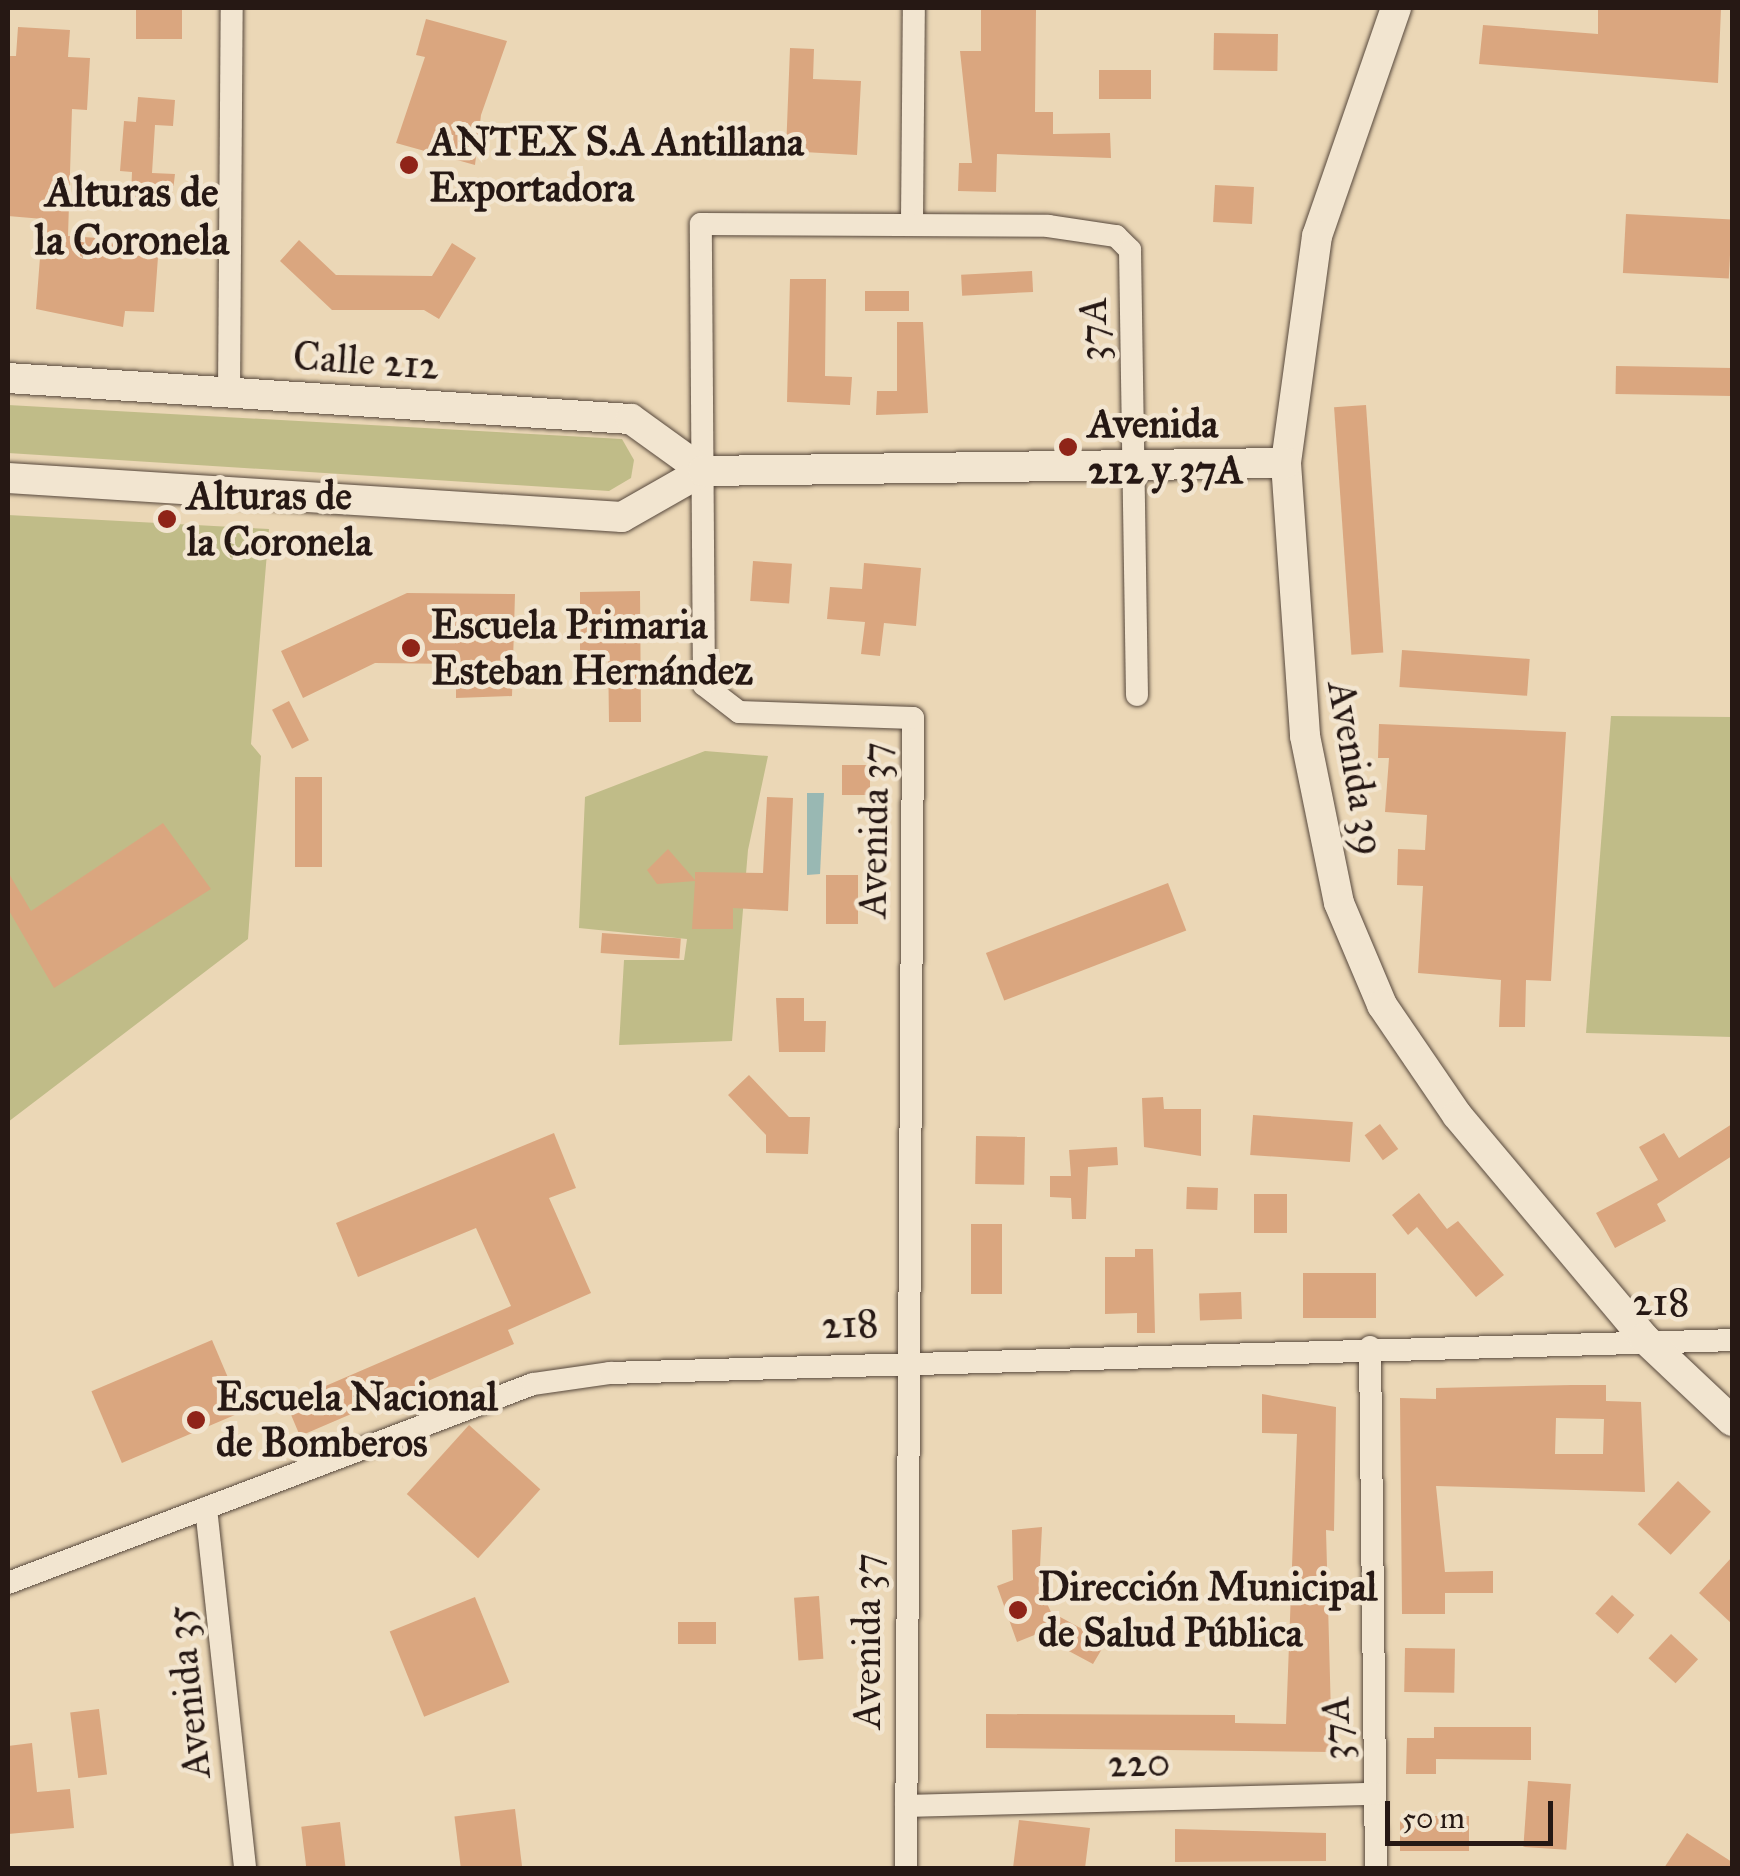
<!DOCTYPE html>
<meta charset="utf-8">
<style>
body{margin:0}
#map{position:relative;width:1740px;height:1876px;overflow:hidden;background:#ebd7b6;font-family:"IM FELL Great Primer",serif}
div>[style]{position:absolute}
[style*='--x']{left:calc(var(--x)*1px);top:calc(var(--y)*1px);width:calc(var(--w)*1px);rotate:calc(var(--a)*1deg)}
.green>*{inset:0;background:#c0bc88}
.water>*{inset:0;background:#99b8b3}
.building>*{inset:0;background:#daa67f;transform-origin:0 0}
.roads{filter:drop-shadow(0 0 2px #57483c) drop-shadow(0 0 2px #57483c)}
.minor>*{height:22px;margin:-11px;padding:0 11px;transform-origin:11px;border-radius:11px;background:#f2e5d0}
.tertiary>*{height:30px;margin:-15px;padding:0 15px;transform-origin:15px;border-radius:15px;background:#f2e5d0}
.dots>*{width:28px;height:28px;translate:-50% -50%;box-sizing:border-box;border:5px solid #f2e5d0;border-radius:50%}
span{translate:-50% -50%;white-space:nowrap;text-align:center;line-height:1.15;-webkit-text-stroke:9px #f2e5d0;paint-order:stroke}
.poi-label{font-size:40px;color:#261814;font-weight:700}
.left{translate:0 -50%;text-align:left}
.street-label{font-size:40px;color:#261814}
.neighbourhood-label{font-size:42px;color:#261814;font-weight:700}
.frame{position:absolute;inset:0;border:10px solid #261814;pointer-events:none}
.scale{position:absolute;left:1385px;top:1801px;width:168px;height:45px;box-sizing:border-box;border:5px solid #261814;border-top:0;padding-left:12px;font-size:30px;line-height:35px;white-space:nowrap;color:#261814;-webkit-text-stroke:8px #f2e5d0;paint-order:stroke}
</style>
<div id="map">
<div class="green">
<div style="clip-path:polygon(8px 405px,622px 439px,634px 460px,631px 478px,609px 491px,8px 453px)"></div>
<div style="clip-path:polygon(8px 515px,269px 529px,251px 744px,261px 756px,248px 939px,8px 1122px)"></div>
<div style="clip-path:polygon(1611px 716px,1732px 717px,1732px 1037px,1586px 1033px)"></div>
<div style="clip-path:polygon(705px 751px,768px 756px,748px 850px,732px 1041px,619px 1045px,624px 960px,684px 960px,687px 939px,579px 928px,585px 797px)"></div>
</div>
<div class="water">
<div style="clip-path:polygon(807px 793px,824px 793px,820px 874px,807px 875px)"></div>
</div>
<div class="building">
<div style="left:136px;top:8px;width:46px;height:31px"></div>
<div style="clip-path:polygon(1598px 8px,1721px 8px,1718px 83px,1479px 64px,1483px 25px,1598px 34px)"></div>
<div style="clip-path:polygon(981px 9px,1036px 10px,1035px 112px,1053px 112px,1053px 134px,1110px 133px,1111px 158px,997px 154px,996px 192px,958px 191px,959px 163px,972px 163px,960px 51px,981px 51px)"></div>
<div style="clip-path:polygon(426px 19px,507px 41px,481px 115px,475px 165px,396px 143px,425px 57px,416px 55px)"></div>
<div style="clip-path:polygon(18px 27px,70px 30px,68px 57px,90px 58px,87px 110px,72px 109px,68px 236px,129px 240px,128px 255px,158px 257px,154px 312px,125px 311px,123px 327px,36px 309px,43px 219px,8px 216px,8px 56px,16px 56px)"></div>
<div style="left:1214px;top:33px;width:64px;height:37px;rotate:1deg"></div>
<div style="clip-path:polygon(790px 48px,814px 49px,813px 79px,861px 81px,857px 155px,786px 151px)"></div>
<div style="left:1151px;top:70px;width:29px;height:52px;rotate:90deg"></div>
<div style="clip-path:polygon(138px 97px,175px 100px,173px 126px,155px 125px,152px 173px,175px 174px,172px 199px,131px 196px,132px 172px,120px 171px,124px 121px,136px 122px)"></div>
<div style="left:1215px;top:185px;width:39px;height:37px;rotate:3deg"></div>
<div style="left:1626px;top:214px;width:106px;height:59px;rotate:3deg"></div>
<div style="clip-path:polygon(299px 240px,336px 275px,432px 276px,452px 243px,476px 258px,439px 319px,424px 310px,332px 310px,280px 261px)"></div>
<div style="left:1032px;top:271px;width:21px;height:71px;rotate:87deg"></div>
<div style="clip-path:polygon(790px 279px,826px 279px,825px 376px,852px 377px,850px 405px,787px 402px)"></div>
<div style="left:865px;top:291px;width:44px;height:20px"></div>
<div style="clip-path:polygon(897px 322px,923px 322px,928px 413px,876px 415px,877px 391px,897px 391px)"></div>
<div style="left:1616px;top:366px;width:116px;height:28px;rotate:1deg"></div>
<div style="left:1366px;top:405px;width:248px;height:32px;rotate:86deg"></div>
<div style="left:753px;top:561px;width:39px;height:40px;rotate:4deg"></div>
<div style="clip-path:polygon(864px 563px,921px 568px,916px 626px,884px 623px,880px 656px,861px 654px,865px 622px,827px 619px,830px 587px,862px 589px)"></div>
<div style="clip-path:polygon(640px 591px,641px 722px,609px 722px,608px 651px,580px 651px,580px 592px)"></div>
<div style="clip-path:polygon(407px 593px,515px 594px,512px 696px,456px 698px,456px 664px,375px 663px,303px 698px,281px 651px)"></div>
<div style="left:1402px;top:650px;width:128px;height:37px;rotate:4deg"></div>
<div style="left:289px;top:701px;width:44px;height:19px;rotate:63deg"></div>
<div style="clip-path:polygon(1379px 724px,1566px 732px,1551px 981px,1526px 980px,1525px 1027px,1499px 1027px,1501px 980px,1418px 973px,1423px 886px,1397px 885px,1398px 849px,1425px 850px,1427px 815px,1385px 812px,1389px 758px,1378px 758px)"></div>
<div style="left:842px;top:765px;width:28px;height:30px"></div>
<div style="left:295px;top:777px;width:27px;height:90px"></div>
<div style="clip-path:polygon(767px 797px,793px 798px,788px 911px,733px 908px,733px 929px,692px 929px,695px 881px,657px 884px,647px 870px,668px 849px,695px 880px,695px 872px,763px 873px)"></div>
<div style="clip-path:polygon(163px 823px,211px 889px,54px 988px,8px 909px,8px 872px,31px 911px)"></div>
<div style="left:826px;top:875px;width:32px;height:49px"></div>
<div style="left:1168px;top:883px;width:51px;height:195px;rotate:69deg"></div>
<div style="left:602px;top:933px;width:79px;height:20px;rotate:4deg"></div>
<div style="clip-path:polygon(776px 998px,804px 998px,804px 1021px,826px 1021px,825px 1052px,779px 1052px)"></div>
<div style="clip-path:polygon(749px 1075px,789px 1117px,810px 1117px,808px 1154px,766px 1153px,766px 1135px,728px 1095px)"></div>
<div style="clip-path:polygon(1163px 1097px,1164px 1109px,1201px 1109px,1201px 1156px,1144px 1147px,1142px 1098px)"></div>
<div style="left:1253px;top:1115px;width:100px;height:40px;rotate:4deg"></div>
<div style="left:1380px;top:1124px;width:31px;height:19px;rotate:54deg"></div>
<div style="clip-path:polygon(1732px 1124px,1732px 1156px,1657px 1204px,1666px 1221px,1615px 1248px,1596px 1213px,1658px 1180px,1639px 1147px,1664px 1133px,1679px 1158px)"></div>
<div style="clip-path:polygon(554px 1133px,576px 1188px,549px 1198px,591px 1293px,508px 1330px,514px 1344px,300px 1436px,286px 1403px,511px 1306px,476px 1228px,358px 1277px,336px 1223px)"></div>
<div style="left:976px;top:1136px;width:49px;height:48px;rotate:1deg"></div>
<div style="clip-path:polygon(1117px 1147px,1118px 1165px,1088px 1167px,1086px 1219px,1072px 1219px,1071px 1198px,1050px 1197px,1050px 1176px,1071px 1176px,1069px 1150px)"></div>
<div style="left:1187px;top:1187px;width:31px;height:22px;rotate:2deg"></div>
<div style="clip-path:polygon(1419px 1193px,1447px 1229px,1458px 1221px,1504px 1275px,1476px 1297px,1417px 1227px,1408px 1235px,1392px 1215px)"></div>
<div style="left:1254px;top:1194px;width:33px;height:39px"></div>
<div style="left:971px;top:1224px;width:31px;height:70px"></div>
<div style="clip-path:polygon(1135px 1249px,1153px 1249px,1155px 1333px,1137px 1333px,1137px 1313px,1105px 1314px,1105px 1257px,1135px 1257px)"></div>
<div style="left:1376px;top:1273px;width:45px;height:73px;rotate:90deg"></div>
<div style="left:1241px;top:1292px;width:27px;height:42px;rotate:88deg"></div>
<div style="left:212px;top:1340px;width:78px;height:131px;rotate:67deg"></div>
<div style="clip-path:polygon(evenodd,1572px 1385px,1606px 1385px,1606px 1401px,1641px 1402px,1645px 1492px,1436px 1486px,1445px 1572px,1493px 1571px,1493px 1593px,1445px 1593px,1445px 1614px,1402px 1614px,1400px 1398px,1436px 1399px,1436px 1388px,1572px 1385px,1556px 1418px,1604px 1419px,1603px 1454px,1555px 1454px,1556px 1418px)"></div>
<div style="clip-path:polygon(1262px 1394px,1336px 1407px,1334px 1531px,1326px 1530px,1332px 1752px,986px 1748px,986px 1714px,1235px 1715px,1235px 1723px,1286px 1724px,1297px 1434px,1262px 1433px)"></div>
<div style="left:469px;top:1425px;width:96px;height:93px;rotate:42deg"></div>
<div style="left:1678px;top:1481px;width:45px;height:59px;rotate:43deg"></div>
<div style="clip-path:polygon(1042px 1527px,1039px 1587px,1051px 1612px,1106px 1642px,1093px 1664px,1037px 1634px,1017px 1642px,997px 1586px,1013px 1580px,1012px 1530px)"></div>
<div style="clip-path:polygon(1732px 1557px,1732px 1624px,1699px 1593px)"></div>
<div style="left:1612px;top:1595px;width:30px;height:25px;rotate:42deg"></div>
<div style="left:819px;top:1596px;width:63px;height:25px;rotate:86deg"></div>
<div style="left:475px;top:1597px;width:92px;height:92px;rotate:68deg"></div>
<div style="left:716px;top:1622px;width:22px;height:38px;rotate:90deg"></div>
<div style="left:1671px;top:1634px;width:37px;height:33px;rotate:43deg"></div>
<div style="left:1405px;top:1648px;width:50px;height:44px;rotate:1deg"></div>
<div style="left:99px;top:1709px;width:66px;height:29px;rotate:83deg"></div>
<div style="clip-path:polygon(1434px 1727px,1531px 1727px,1531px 1760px,1436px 1759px,1436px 1774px,1406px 1774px,1407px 1738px,1434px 1738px)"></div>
<div style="clip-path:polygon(32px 1743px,37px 1792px,70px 1789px,74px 1828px,8px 1834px,8px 1746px)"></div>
<div style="left:1528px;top:1781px;width:43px;height:66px;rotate:4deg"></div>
<div style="left:515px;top:1809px;width:59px;height:61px;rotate:83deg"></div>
<div style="left:1400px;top:1816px;width:69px;height:35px"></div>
<div style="clip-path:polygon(1019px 1820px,1090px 1828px,1085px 1868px,1013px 1868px)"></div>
<div style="left:340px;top:1822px;width:46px;height:39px;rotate:83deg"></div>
<div style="clip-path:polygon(1175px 1829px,1326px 1833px,1326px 1861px,1175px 1862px)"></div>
<div style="clip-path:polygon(1687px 1833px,1732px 1862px,1732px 1868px,1664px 1868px)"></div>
</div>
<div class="roads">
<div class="minor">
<div style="--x:912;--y:221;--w:213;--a:-89.5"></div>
<div style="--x:229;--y:393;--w:385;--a:-89.6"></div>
<div style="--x:1370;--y:1347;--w:521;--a:89.34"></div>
<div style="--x:206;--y:1508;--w:362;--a:83.8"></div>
<div style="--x:8;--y:1583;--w:561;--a:-20.76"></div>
<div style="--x:533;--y:1384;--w:78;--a:-8.1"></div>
<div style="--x:610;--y:1373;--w:1122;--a:-1.68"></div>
<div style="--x:906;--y:1806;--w:468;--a:-1.5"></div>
<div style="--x:906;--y:1868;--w:1150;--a:-89.65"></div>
<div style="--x:913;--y:718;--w:174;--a:-178"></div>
<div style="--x:739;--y:712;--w:44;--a:-142.4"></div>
<div style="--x:704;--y:685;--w:461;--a:-90.4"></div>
<div style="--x:701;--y:224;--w:347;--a:0.3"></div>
<div style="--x:1048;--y:226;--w:69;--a:8.4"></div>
<div style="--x:1116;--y:236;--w:20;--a:45"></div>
<div style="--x:1130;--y:250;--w:445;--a:89.1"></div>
</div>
<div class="tertiary">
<div style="--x:1396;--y:8;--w:241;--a:109.1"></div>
<div style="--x:1317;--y:236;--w:229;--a:97.8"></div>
<div style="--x:1286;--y:463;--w:274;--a:86"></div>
<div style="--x:1305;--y:736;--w:170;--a:78.5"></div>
<div style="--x:1339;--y:903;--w:111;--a:67.1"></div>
<div style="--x:1382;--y:1005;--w:133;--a:55.7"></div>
<div style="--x:1457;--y:1115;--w:291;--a:50"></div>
<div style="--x:1644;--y:1338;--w:121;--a:43.3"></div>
<div style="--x:8;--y:378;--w:624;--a:3.77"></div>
<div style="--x:631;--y:419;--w:89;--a:35.8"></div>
<div style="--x:8;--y:478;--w:615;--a:3.63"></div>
<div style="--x:622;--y:517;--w:93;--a:-29.6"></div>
<div style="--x:703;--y:471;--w:583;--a:-0.79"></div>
</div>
</div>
<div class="dots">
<div style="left:409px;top:165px;background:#8f2418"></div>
<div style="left:1068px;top:447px;background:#8f2418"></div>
<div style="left:167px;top:519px;background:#8f2418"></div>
<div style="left:411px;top:648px;background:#8f2418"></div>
<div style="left:196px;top:1420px;background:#8f2418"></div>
<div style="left:1018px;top:1610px;background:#8f2418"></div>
</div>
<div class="poi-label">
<span class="left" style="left:429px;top:165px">ANTEX S.A Antillana<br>Exportadora</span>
<span class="left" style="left:1088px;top:447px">Avenida<br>212 y 37A</span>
<span class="left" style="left:187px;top:519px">Alturas de<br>la Coronela</span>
<span class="left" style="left:431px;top:648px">Escuela Primaria<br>Esteban Hernández</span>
<span class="left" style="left:216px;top:1420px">Escuela Nacional<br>de Bomberos</span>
<span class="left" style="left:1038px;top:1610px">Dirección Municipal<br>de Salud Pública</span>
</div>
<div class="street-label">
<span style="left:1093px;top:329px;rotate:-90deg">37A</span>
<span style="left:366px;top:361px;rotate:4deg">Calle 212</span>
<span style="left:1356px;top:768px;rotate:80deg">Avenida 39</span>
<span style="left:874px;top:830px;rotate:-89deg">Avenida 37</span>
<span style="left:1661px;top:1302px">218</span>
<span style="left:850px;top:1324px;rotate:-3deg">218</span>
<span style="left:867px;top:1641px;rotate:-90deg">Avenida 37</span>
<span style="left:188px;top:1692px;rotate:-96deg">Avenida 35</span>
<span style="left:1336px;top:1728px;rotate:-91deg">37A</span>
<span style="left:1139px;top:1763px;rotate:-1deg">220</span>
</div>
<div class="neighbourhood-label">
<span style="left:132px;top:216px">Alturas de<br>la Coronela</span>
</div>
<div class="frame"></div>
<div class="scale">50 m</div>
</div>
